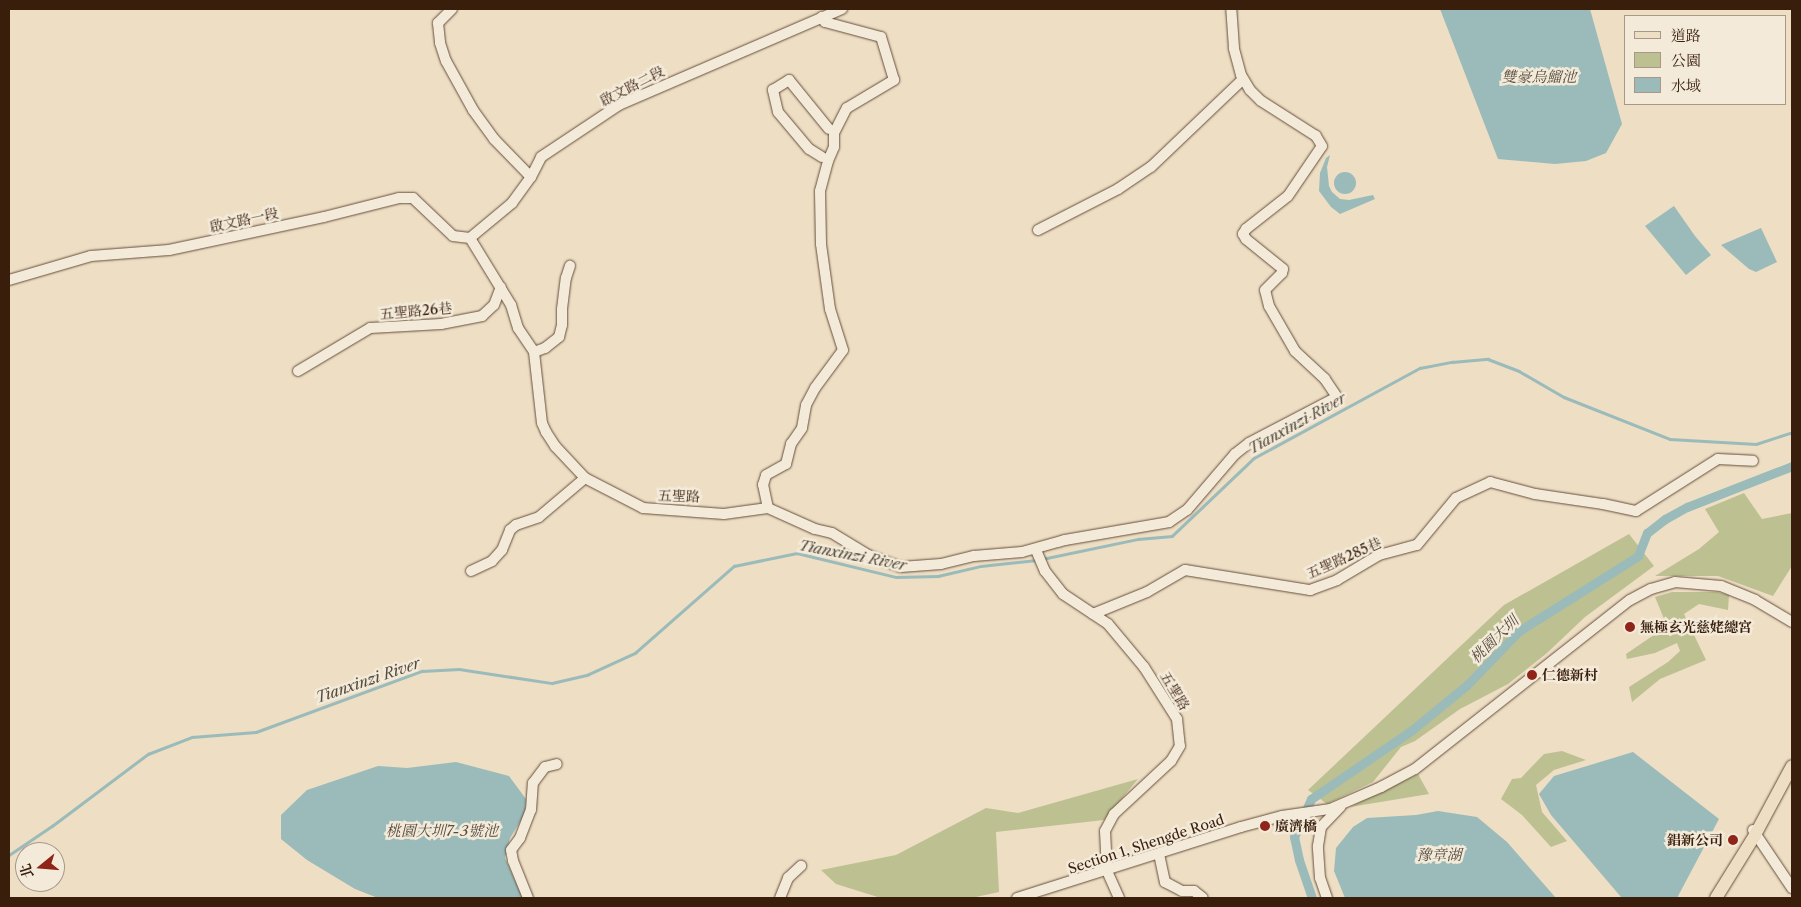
<!DOCTYPE html>
<meta charset="utf-8">
<style>
body{margin:0}
#map{position:relative;width:1801px;height:907px;overflow:hidden;background:#eddec4;font-family:"Libre Caslon Text","Noto Serif TC",serif}
div>[style]{position:absolute}
[style*='--x']{left:calc(var(--x)*1px);top:calc(var(--y)*1px);width:calc(var(--w)*1px);rotate:calc(var(--a)*1deg)}
.green>*{inset:0;background:#bdc091}
.water>*{inset:0;background:#9abbba}
.round{border-radius:50%}
.stream>*{height:2.5px;margin:-1.25px;padding:0 1.25px;transform-origin:1.25px;border-radius:1.25px;background:#9abbba}
.canal>*{height:9px;margin:-4.5px;padding:0 4.5px;transform-origin:4.5px;border-radius:4.5px;background:#9abbba}
.roads{filter:drop-shadow(0 0 1px #664e3a) drop-shadow(0 0 1px #664e3a)}
.minor>*{height:10px;margin:-5px;padding:0 5px;transform-origin:5px;border-radius:5px;background:#f3ead9}
.major>*{height:12px;margin:-6px;padding:0 6px;transform-origin:6px;border-radius:6px;background:#eddec4}
.dots>*{width:14px;height:14px;translate:-50% -50%;box-sizing:border-box;border:2px solid #f3ead9;border-radius:50%}
span{translate:-50% -50%;white-space:nowrap;text-align:center;line-height:1.15;-webkit-text-stroke:5px #f3ead9;paint-order:stroke}
.street-label{font-size:14px;color:#391e0c}
.poi-label{font-size:14px;color:#391e0c;font-weight:700}
.left{translate:0 -50%;text-align:left}
.right{translate:-100% -50%;text-align:right}
.water-label{font-size:15px;color:#564d40;font-style:italic}
.frame{position:absolute;inset:0;border:10px solid #391e0c;pointer-events:none}
.legend{position:absolute;left:1624px;top:15px;width:162px;height:90px;box-sizing:border-box;background:#f3ead9;border:1px solid #a99887;margin:0;padding:6px 9px;list-style:none;font-size:15px;color:#391e0c}
.legend li{display:flex;align-items:center;gap:10px;height:25px}
.legend b{width:25px;border:1px solid #a99887}
.north{position:absolute;left:15px;top:842px;width:50px;height:50px;box-sizing:border-box;background:#f3ead9;border:1px solid #a99887;border-radius:50%;rotate:253deg;font-size:14px;font-weight:700;line-height:20px;text-align:center;color:#391e0c}
.north::after{content:'';display:block;margin:auto;width:18px;height:22px;background:#8f2418;clip-path:polygon(50% 0,100% 100%,50% 72%,0 100%)}
</style>
<div id="map">
<div class="green">
<div style="clip-path:polygon(1744px 493px,1762px 519px,1792px 513px,1792px 566px,1773px 596px,1718px 576px,1655px 576px,1699px 549px,1719px 532px,1705px 509px)"></div>
<div style="clip-path:polygon(1629px 534px,1654px 566px,1585px 617px,1547px 653px,1508px 684px,1460px 709px,1415px 741px,1401px 747px,1373px 782px,1327px 804px,1308px 790px,1504px 605px)"></div>
<div style="clip-path:polygon(1672px 592px,1717px 592px,1729px 595px,1728px 610px,1699px 604px,1684px 614px,1706px 660px,1660px 679px,1632px 702px,1629px 687px,1668px 662px,1680px 651px,1677px 643px,1655px 653px,1627px 659px,1626px 654px,1667px 626px,1655px 597px)"></div>
<div style="clip-path:polygon(1562px 751px,1586px 760px,1554px 770px,1536px 785px,1542px 812px,1567px 841px,1551px 847px,1522px 815px,1501px 799px,1512px 779px,1521px 778px,1544px 754px)"></div>
<div style="clip-path:polygon(1418px 774px,1429px 794px,1350px 807px)"></div>
<div style="clip-path:polygon(1138px 779px,1104px 820px,996px 832px,999px 892px,971px 898px,881px 898px,836px 884px,821px 870px,896px 855px,986px 808px,1018px 813px)"></div>
</div>
<div class="water">
<div style="clip-path:polygon(1440px 9px,1590px 9px,1622px 124px,1606px 153px,1586px 161px,1555px 164px,1498px 159px)"></div>
<div style="clip-path:polygon(1330px 155px,1327px 167px,1329px 186px,1332px 192px,1340px 199px,1349px 200px,1373px 195px,1375px 199px,1340px 214px,1331px 207px,1319px 191px,1320px 173px,1326px 158px)"></div>
<div class="round" style="left:1334px;top:172px;width:22px;height:22px"></div>
<div style="clip-path:polygon(1674px 206px,1695px 236px,1711px 255px,1686px 275px,1645px 226px)"></div>
<div style="clip-path:polygon(1761px 228px,1777px 262px,1756px 272px,1749px 269px,1721px 245px)"></div>
<div style="clip-path:polygon(1633px 752px,1719px 819px,1677px 898px,1621px 897px,1551px 815px,1539px 794px,1554px 776px)"></div>
<div style="clip-path:polygon(456px 762px,509px 776px,526px 799px,525px 814px,510px 838px,505px 858px,523px 898px,378px 898px,355px 889px,307px 860px,281px 839px,281px 815px,307px 790px,378px 766px,407px 768px)"></div>
<div style="clip-path:polygon(1438px 811px,1477px 817px,1507px 842px,1556px 898px,1345px 898px,1334px 871px,1336px 848px,1353px 827px,1367px 818px,1416px 815px)"></div>
</div>
<div class="stream">
<div style="--x:1042;--y:559;--w:98;--a:-11.8"></div>
<div style="--x:1138;--y:539;--w:34;--a:-5"></div>
<div style="--x:1172;--y:536;--w:113;--a:-43.6"></div>
<div style="--x:1254;--y:458;--w:189;--a:-28.5"></div>
<div style="--x:1420;--y:368;--w:33;--a:-11"></div>
<div style="--x:1452;--y:362;--w:36;--a:-5"></div>
<div style="--x:1488;--y:359;--w:33;--a:21"></div>
<div style="--x:1519;--y:371;--w:52;--a:30"></div>
<div style="--x:1564;--y:397;--w:114;--a:21.6"></div>
<div style="--x:1670;--y:439;--w:86;--a:3.3"></div>
<div style="--x:1756;--y:444;--w:38;--a:-18"></div>
<div style="--x:9;--y:855;--w:52;--a:-34"></div>
<div style="--x:52;--y:826;--w:120;--a:-36.9"></div>
<div style="--x:148;--y:754;--w:47;--a:-21.1"></div>
<div style="--x:192;--y:737;--w:64;--a:-4.5"></div>
<div style="--x:256;--y:732;--w:177;--a:-20.2"></div>
<div style="--x:422;--y:671;--w:37;--a:-3"></div>
<div style="--x:459;--y:669;--w:94;--a:8.6"></div>
<div style="--x:552;--y:683;--w:36;--a:-13"></div>
<div style="--x:587;--y:675;--w:53;--a:-24.6"></div>
<div style="--x:635;--y:653;--w:132;--a:-41.3"></div>
<div style="--x:734;--y:566;--w:64;--a:-11.7"></div>
<div style="--x:797;--y:553;--w:102;--a:13.6"></div>
<div style="--x:896;--y:577;--w:42;--a:-1.4"></div>
<div style="--x:938;--y:576;--w:44;--a:-13.1"></div>
<div style="--x:981;--y:566;--w:56;--a:-6.1"></div>
</div>
<div class="canal">
<div style="--x:1312;--y:898;--w:40;--a:-108.9"></div>
<div style="--x:1299;--y:860;--w:24;--a:-102"></div>
<div style="--x:1294;--y:837;--w:42;--a:-65.9"></div>
<div style="--x:1311;--y:799;--w:122;--a:-34.3"></div>
<div style="--x:1412;--y:730;--w:71;--a:-39.3"></div>
<div style="--x:1467;--y:685;--w:75;--a:-46.1"></div>
<div style="--x:1519;--y:631;--w:141;--a:-32.2"></div>
<div style="--x:1638;--y:556;--w:25;--a:-69"></div>
<div style="--x:1647;--y:533;--w:23;--a:-38"></div>
<div style="--x:1665;--y:519;--w:25;--a:-29"></div>
<div style="--x:1687;--y:507;--w:113;--a:-21.3"></div>
</div>
<div class="roads">
<div class="minor">
<div style="--x:452;--y:9;--w:20;--a:135"></div>
<div style="--x:438;--y:23;--w:20;--a:84"></div>
<div style="--x:440;--y:43;--w:19;--a:72"></div>
<div style="--x:446;--y:61;--w:56;--a:61.1"></div>
<div style="--x:473;--y:110;--w:36;--a:54"></div>
<div style="--x:494;--y:139;--w:53;--a:45.8"></div>
<div style="--x:822;--y:157;--w:15;--a:-148"></div>
<div style="--x:809;--y:149;--w:48;--a:-130"></div>
<div style="--x:778;--y:112;--w:23;--a:-103"></div>
<div style="--x:773;--y:90;--w:19;--a:-32"></div>
<div style="--x:789;--y:80;--w:63;--a:50.8"></div>
<div style="--x:1038;--y:230;--w:90;--a:-27.1"></div>
<div style="--x:1118;--y:189;--w:40;--a:-34"></div>
<div style="--x:1151;--y:167;--w:127;--a:-43.7"></div>
<div style="--x:470;--y:238;--w:79;--a:58.5"></div>
<div style="--x:511;--y:305;--w:24;--a:73"></div>
<div style="--x:518;--y:328;--w:29;--a:56"></div>
<div style="--x:534;--y:352;--w:71;--a:83.6"></div>
<div style="--x:542;--y:423;--w:10;--a:66"></div>
<div style="--x:546;--y:432;--w:17;--a:57"></div>
<div style="--x:555;--y:446;--w:44;--a:46.8"></div>
<div style="--x:585;--y:478;--w:65;--a:27.3"></div>
<div style="--x:643;--y:508;--w:81;--a:4.2"></div>
<div style="--x:724;--y:514;--w:44;--a:-7.8"></div>
<div style="--x:768;--y:508;--w:51;--a:24.1"></div>
<div style="--x:815;--y:529;--w:17;--a:13"></div>
<div style="--x:832;--y:533;--w:42;--a:31.4"></div>
<div style="--x:868;--y:555;--w:35;--a:20"></div>
<div style="--x:901;--y:567;--w:40;--a:-4.3"></div>
<div style="--x:941;--y:564;--w:34;--a:-14"></div>
<div style="--x:974;--y:556;--w:48;--a:-4.8"></div>
<div style="--x:1022;--y:552;--w:45;--a:-15.6"></div>
<div style="--x:1065;--y:540;--w:106;--a:-9.8"></div>
<div style="--x:1169;--y:522;--w:22;--a:-34"></div>
<div style="--x:1187;--y:510;--w:74;--a:-49.4"></div>
<div style="--x:1235;--y:454;--w:18;--a:-38"></div>
<div style="--x:1249;--y:443;--w:99;--a:-27.6"></div>
<div style="--x:1337;--y:397;--w:22;--a:-124"></div>
<div style="--x:1325;--y:379;--w:41;--a:-137"></div>
<div style="--x:1295;--y:351;--w:52;--a:-120"></div>
<div style="--x:1269;--y:306;--w:16;--a:-104"></div>
<div style="--x:1265;--y:290;--w:24;--a:-45"></div>
<div style="--x:1282;--y:273;--w:4;--a:-76"></div>
<div style="--x:1283;--y:269;--w:48;--a:-141"></div>
<div style="--x:1246;--y:239;--w:6;--a:-121"></div>
<div style="--x:1243;--y:234;--w:6;--a:-59"></div>
<div style="--x:1246;--y:229;--w:53;--a:-38.2"></div>
<div style="--x:1288;--y:196;--w:60;--a:-55.8"></div>
<div style="--x:1322;--y:146;--w:12;--a:-121"></div>
<div style="--x:1316;--y:136;--w:65;--a:-147.5"></div>
<div style="--x:1261;--y:101;--w:16;--a:-135"></div>
<div style="--x:1250;--y:90;--w:17;--a:-121"></div>
<div style="--x:1241;--y:75;--w:28;--a:-105"></div>
<div style="--x:1234;--y:48;--w:39;--a:-94"></div>
<div style="--x:470;--y:238;--w:55;--a:-39.8"></div>
<div style="--x:512;--y:203;--w:32;--a:-54"></div>
<div style="--x:531;--y:177;--w:22;--a:-63"></div>
<div style="--x:541;--y:157;--w:94;--a:-33.7"></div>
<div style="--x:619;--y:105;--w:243;--a:-23.3"></div>
<div style="--x:9;--y:280;--w:85;--a:-16.3"></div>
<div style="--x:91;--y:256;--w:78;--a:-4.4"></div>
<div style="--x:169;--y:250;--w:158;--a:-12"></div>
<div style="--x:324;--y:217;--w:77;--a:-14.2"></div>
<div style="--x:399;--y:198;--w:14;--a:0"></div>
<div style="--x:413;--y:198;--w:55;--a:43.5"></div>
<div style="--x:453;--y:236;--w:17;--a:7"></div>
<div style="--x:534;--y:352;--w:12;--a:-20"></div>
<div style="--x:545;--y:348;--w:18;--a:-38"></div>
<div style="--x:559;--y:337;--w:12;--a:-76"></div>
<div style="--x:562;--y:325;--w:16;--a:-90"></div>
<div style="--x:562;--y:309;--w:31;--a:-83"></div>
<div style="--x:566;--y:278;--w:13;--a:-72"></div>
<div style="--x:298;--y:371;--w:84;--a:-30.8"></div>
<div style="--x:370;--y:328;--w:71;--a:-3.2"></div>
<div style="--x:441;--y:324;--w:42;--a:-11"></div>
<div style="--x:482;--y:316;--w:16;--a:-43"></div>
<div style="--x:494;--y:305;--w:19;--a:-69"></div>
<div style="--x:768;--y:508;--w:24;--a:-102"></div>
<div style="--x:763;--y:485;--w:10;--a:-73"></div>
<div style="--x:766;--y:475;--w:23;--a:-29"></div>
<div style="--x:786;--y:464;--w:21;--a:-76"></div>
<div style="--x:791;--y:444;--w:19;--a:-55"></div>
<div style="--x:802;--y:428;--w:23;--a:-80"></div>
<div style="--x:806;--y:405;--w:19;--a:-62"></div>
<div style="--x:815;--y:388;--w:47;--a:-53.6"></div>
<div style="--x:843;--y:350;--w:43;--a:-107.6"></div>
<div style="--x:830;--y:309;--w:66;--a:-97.9"></div>
<div style="--x:821;--y:244;--w:53;--a:-91.1"></div>
<div style="--x:820;--y:191;--w:31;--a:-75"></div>
<div style="--x:828;--y:161;--w:15;--a:-67"></div>
<div style="--x:834;--y:147;--w:14;--a:-90"></div>
<div style="--x:834;--y:133;--w:28;--a:-63"></div>
<div style="--x:847;--y:108;--w:55;--a:-30.8"></div>
<div style="--x:894;--y:80;--w:45;--a:-106.8"></div>
<div style="--x:881;--y:37;--w:58;--a:-165"></div>
<div style="--x:825;--y:22;--w:6;--a:-121"></div>
<div style="--x:1036;--y:550;--w:23;--a:67"></div>
<div style="--x:1045;--y:571;--w:29;--a:52"></div>
<div style="--x:1063;--y:594;--w:54;--a:33.7"></div>
<div style="--x:1108;--y:624;--w:56;--a:50.1"></div>
<div style="--x:1144;--y:667;--w:62;--a:57.6"></div>
<div style="--x:1177;--y:719;--w:27;--a:84"></div>
<div style="--x:1180;--y:746;--w:17;--a:121"></div>
<div style="--x:1171;--y:761;--w:78;--a:137.1"></div>
<div style="--x:1114;--y:814;--w:19;--a:118"></div>
<div style="--x:1105;--y:831;--w:40;--a:87.1"></div>
<div style="--x:1107;--y:871;--w:30;--a:66"></div>
<div style="--x:471;--y:571;--w:23;--a:-25"></div>
<div style="--x:492;--y:561;--w:15;--a:-48"></div>
<div style="--x:502;--y:550;--w:22;--a:-68"></div>
<div style="--x:510;--y:530;--w:8;--a:-40"></div>
<div style="--x:516;--y:525;--w:24;--a:-19"></div>
<div style="--x:539;--y:517;--w:60;--a:-40.3"></div>
<div style="--x:1093;--y:614;--w:58;--a:-22.2"></div>
<div style="--x:1147;--y:592;--w:44;--a:-30.1"></div>
<div style="--x:1185;--y:570;--w:127;--a:9.1"></div>
<div style="--x:1310;--y:590;--w:29;--a:-20"></div>
<div style="--x:1337;--y:580;--w:49;--a:-30.8"></div>
<div style="--x:1379;--y:555;--w:39;--a:-15"></div>
<div style="--x:1417;--y:545;--w:61;--a:-50.3"></div>
<div style="--x:1456;--y:498;--w:38;--a:-25"></div>
<div style="--x:1490;--y:482;--w:47;--a:14.9"></div>
<div style="--x:1535;--y:494;--w:69;--a:8.4"></div>
<div style="--x:1603;--y:504;--w:34;--a:12"></div>
<div style="--x:1636;--y:511;--w:97;--a:-32.4"></div>
<div style="--x:1718;--y:459;--w:35;--a:3"></div>
<div style="--x:1753;--y:830;--w:70;--a:56.1"></div>
<div style="--x:1159;--y:854;--w:29;--a:78"></div>
<div style="--x:1165;--y:882;--w:19;--a:28"></div>
<div style="--x:1182;--y:891;--w:12;--a:0"></div>
<div style="--x:1194;--y:891;--w:11;--a:38"></div>
<div style="--x:528;--y:898;--w:40;--a:-112"></div>
<div style="--x:513;--y:861;--w:11;--a:-100"></div>
<div style="--x:511;--y:850;--w:15;--a:-53"></div>
<div style="--x:520;--y:838;--w:30;--a:-69"></div>
<div style="--x:531;--y:810;--w:27;--a:-86"></div>
<div style="--x:533;--y:783;--w:20;--a:-53"></div>
<div style="--x:545;--y:767;--w:12;--a:-14"></div>
<div style="--x:780;--y:898;--w:22;--a:-68"></div>
<div style="--x:788;--y:878;--w:18;--a:-43"></div>
<div style="--x:1017;--y:898;--w:235;--a:-17.6"></div>
<div style="--x:1241;--y:827;--w:42;--a:-15"></div>
<div style="--x:1282;--y:816;--w:49;--a:-8.3"></div>
<div style="--x:1330;--y:809;--w:56;--a:-23.3"></div>
<div style="--x:1381;--y:787;--w:38;--a:-28"></div>
<div style="--x:1415;--y:769;--w:273;--a:-38.2"></div>
<div style="--x:1630;--y:600;--w:24;--a:-28"></div>
<div style="--x:1651;--y:589;--w:25;--a:-16"></div>
<div style="--x:1675;--y:582;--w:46;--a:5"></div>
<div style="--x:1721;--y:586;--w:37;--a:22"></div>
<div style="--x:1755;--y:600;--w:43;--a:30.7"></div>
<div style="--x:1327;--y:898;--w:21;--a:-109"></div>
<div style="--x:1320;--y:878;--w:32;--a:-94"></div>
<div style="--x:1318;--y:846;--w:19;--a:-81"></div>
<div style="--x:1321;--y:827;--w:28;--a:-46"></div>
</div>
<div class="major">
<div style="--x:1716;--y:898;--w:74;--a:-58.2"></div>
<div style="--x:1755;--y:835;--w:78;--a:-61.8"></div>
</div>
</div>
<div class="dots">
<div style="left:1630px;top:627px;background:#8f2418"></div>
<div style="left:1532px;top:675px;background:#8f2418"></div>
<div style="left:1265px;top:826px;background:#8f2418"></div>
<div style="left:1733px;top:840px;background:#8f2418"></div>
</div>
<div class="street-label">
<span style="left:632px;top:86px;rotate:-27deg">啟文路二段</span>
<span style="left:244px;top:220px;rotate:-12deg">啟文路一段</span>
<span style="left:416px;top:311px;rotate:-5deg">五聖路26巷</span>
<span style="left:679px;top:496px;rotate:2deg">五聖路</span>
<span style="left:1344px;top:558px;rotate:-24deg">五聖路285巷</span>
<span style="left:1175px;top:691px;rotate:59deg">五聖路</span>
<span style="left:1146px;top:844px;rotate:-18deg">Section 1, Shengde Road</span>
</div>
<div class="poi-label">
<span class="left" style="left:1640px;top:627px">無極玄光慈姥總宮</span>
<span class="left" style="left:1542px;top:675px">仁德新村</span>
<span class="left" style="left:1275px;top:826px">廣濟橋</span>
<span class="right" style="left:1723px;top:840px">錩新公司</span>
</div>
<div class="water-label">
<span style="left:1539px;top:77px">雙豪烏鰡池</span>
<span style="left:1297px;top:423px;rotate:-29deg">Tianxinzi River</span>
<span style="left:853px;top:555px;rotate:11deg">Tianxinzi River</span>
<span style="left:1494px;top:639px;rotate:-44deg">桃園大圳</span>
<span style="left:368px;top:680px;rotate:-19deg">Tianxinzi River</span>
<span style="left:442px;top:831px">桃園大圳7-3號池</span>
<span style="left:1439px;top:855px">豫章湖</span>
</div>
<div class="frame"></div>
<ul class="legend">
<li><b style="height:6px;background:#eddec4"></b>道路</li>
<li><b style="height:14px;background:#bdc091"></b>公園</li>
<li><b style="height:14px;background:#9abbba"></b>水域</li>
</ul>
<div class="north">北</div>
</div>
